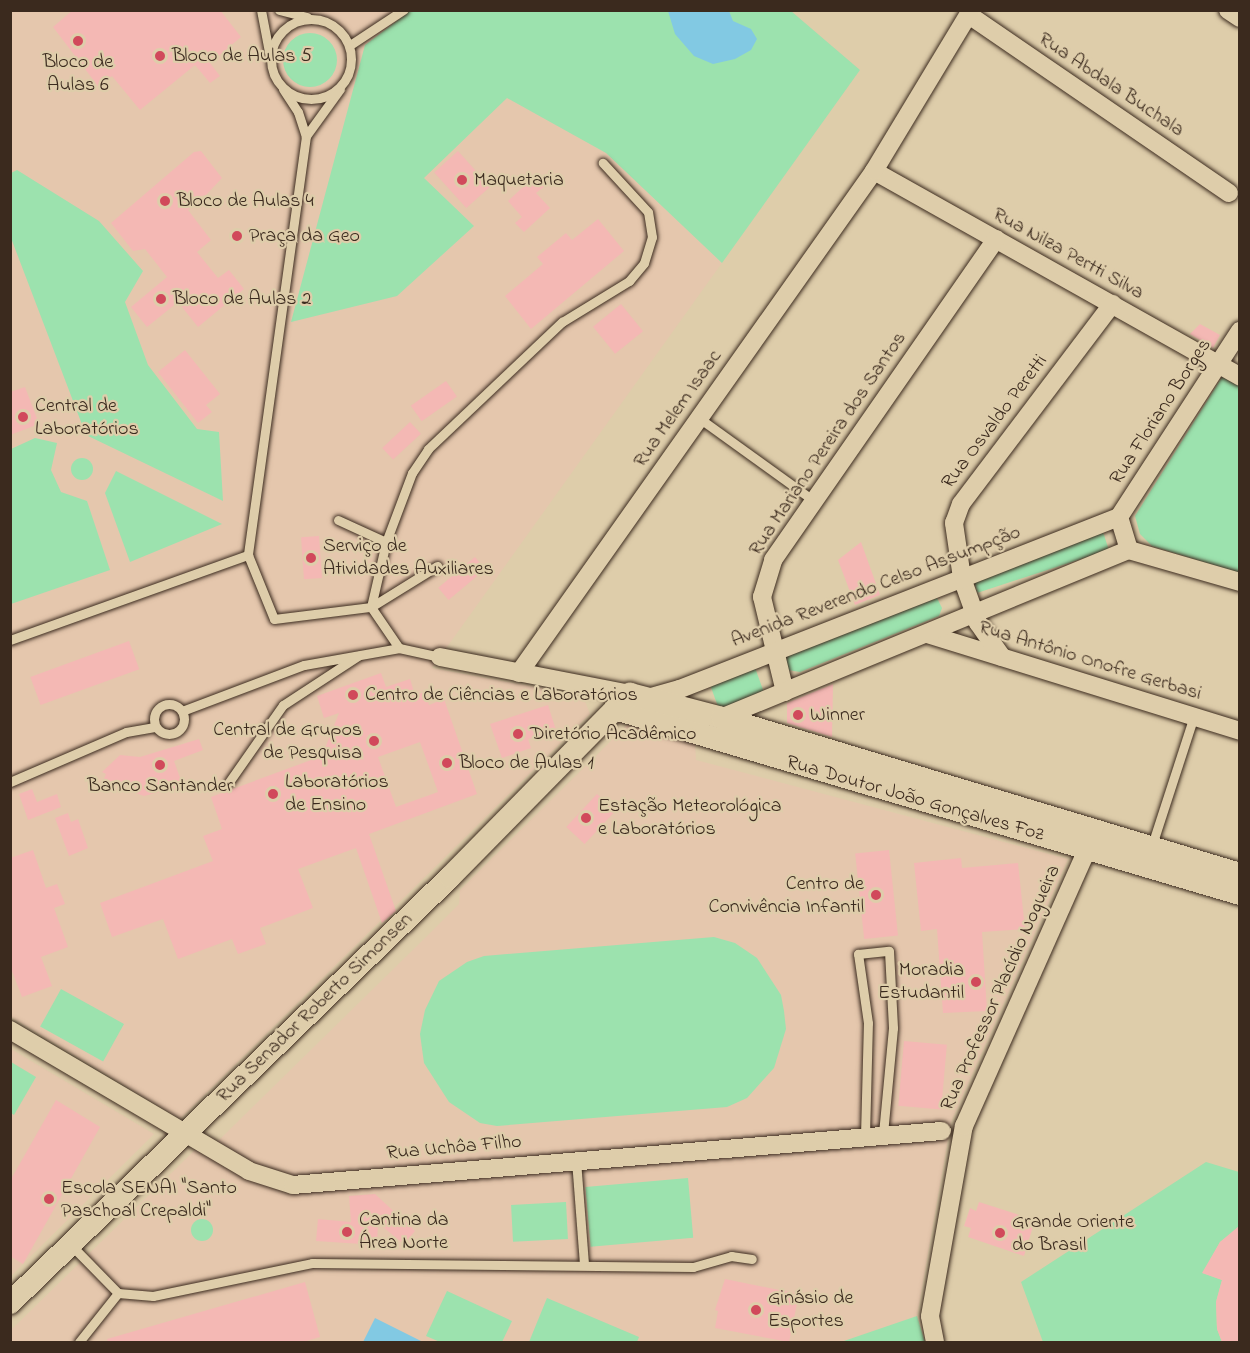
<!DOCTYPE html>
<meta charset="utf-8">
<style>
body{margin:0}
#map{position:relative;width:1250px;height:1353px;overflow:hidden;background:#decdaa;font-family:"Indie Flower",sans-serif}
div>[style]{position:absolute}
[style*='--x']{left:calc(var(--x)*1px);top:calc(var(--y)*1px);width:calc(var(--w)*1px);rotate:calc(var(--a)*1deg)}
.built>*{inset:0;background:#e5c7ad}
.green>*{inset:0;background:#9ce2ae;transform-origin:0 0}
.round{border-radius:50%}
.water>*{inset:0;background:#82c9e3}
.building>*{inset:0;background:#f4b8b4;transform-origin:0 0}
.roads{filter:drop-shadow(0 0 2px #3b2a1e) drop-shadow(0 0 2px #3b2a1e)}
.service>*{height:9px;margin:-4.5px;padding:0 4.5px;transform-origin:4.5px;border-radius:4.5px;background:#decdaa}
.service>.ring{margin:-4.5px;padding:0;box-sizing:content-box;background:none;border:9px solid #decdaa;border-radius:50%}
.minor>*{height:18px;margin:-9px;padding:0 9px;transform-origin:9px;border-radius:9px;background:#decdaa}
.tertiary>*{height:22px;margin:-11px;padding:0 11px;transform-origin:11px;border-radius:11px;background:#decdaa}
.dots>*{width:16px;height:16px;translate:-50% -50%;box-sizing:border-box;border:3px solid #decdaa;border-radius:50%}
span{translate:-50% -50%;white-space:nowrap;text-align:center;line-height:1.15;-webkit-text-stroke:4.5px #decdaa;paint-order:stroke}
.poi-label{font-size:20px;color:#3b2a1e}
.left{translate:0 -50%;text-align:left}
.right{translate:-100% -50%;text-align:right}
.street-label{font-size:20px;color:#3b2a1e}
.frame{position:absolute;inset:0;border:12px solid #3b2a1e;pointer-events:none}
</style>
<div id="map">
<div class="built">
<div style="clip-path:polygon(10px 11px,791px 11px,860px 70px,432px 668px,583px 696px,590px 714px,180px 1119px,11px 1017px)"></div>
<div style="clip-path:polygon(627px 725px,695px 742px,696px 760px,1068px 859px,951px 1122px,917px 1316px,841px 1342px,11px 1342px,11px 1330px,202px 1143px,217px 1142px,424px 939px,459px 904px,460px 890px)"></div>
<div style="clip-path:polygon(11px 1049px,154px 1134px,11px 1276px)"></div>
</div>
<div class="green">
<div style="clip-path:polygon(410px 11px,791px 11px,860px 70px,722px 263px,606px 153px,507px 98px,424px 178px,474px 226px,397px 296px,291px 322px,365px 45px)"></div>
<div class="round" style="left:283px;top:33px;width:54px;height:54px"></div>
<div style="clip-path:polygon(17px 170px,99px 221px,143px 271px,125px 302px,148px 365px,197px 429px,219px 432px,223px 501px,86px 435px,11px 238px,11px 173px)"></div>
<div style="clip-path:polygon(1222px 377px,1239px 386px,1239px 573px,1152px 546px,1140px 534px,1135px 516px)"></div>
<div style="clip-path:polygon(35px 438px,57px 443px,51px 470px,61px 492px,87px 501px,110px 570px,11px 604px,11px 449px)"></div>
<div class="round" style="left:71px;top:458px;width:22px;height:22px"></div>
<div style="clip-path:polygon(116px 471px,222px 524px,130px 562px,105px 493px)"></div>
<div style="left:1103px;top:532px;width:19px;height:138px;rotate:72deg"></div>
<div style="clip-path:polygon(937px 598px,942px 608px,939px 616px,800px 672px,788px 670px,785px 656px)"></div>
<div style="left:754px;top:665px;width:29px;height:48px;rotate:70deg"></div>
<div style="clip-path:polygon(714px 937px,735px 943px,757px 958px,781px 995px,784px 1011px,786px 1029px,774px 1068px,747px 1098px,727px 1107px,497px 1126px,480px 1123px,449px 1102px,424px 1063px,420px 1034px,425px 1010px,439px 981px,467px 962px,484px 956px)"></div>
<div style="left:61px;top:989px;width:72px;height:43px;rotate:29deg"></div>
<div style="clip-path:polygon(11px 1062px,36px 1077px,14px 1115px,11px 1113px)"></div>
<div style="clip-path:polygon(1206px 1162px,1239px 1172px,1239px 1228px,1220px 1242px,1203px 1273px,1222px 1280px,1216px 1302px,1217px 1329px,1222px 1342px,1043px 1342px,1021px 1282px)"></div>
<div style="left:688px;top:1178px;width:60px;height:103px;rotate:85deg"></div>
<div style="left:566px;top:1202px;width:37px;height:55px;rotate:87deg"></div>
<div class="round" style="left:191px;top:1219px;width:22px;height:22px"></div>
<div style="clip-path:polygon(447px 1291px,512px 1321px,502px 1342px,440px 1342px,426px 1336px)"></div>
<div style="clip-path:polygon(547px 1298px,639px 1337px,637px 1342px,529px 1342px)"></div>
<div style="clip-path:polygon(917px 1316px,925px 1342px,841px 1342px)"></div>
</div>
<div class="water">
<div style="clip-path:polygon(668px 11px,729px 11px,733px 21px,751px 29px,757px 39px,751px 50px,735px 59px,713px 64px,694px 56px,675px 34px)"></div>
<div style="clip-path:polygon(375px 1318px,423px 1342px,363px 1342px)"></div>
</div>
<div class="building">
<div style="clip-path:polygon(73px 10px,220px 10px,241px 37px,210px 63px,220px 76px,210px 83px,195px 65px,140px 110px,112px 76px,98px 86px,53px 27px)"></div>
<div style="clip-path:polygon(201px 151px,222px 178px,206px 195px,189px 198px,195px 205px,188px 210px,211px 240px,197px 252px,218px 278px,229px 270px,244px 289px,198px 327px,178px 302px,147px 327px,131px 307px,167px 277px,145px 249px,133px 251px,111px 223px,194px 152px)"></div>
<div style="left:458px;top:151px;width:48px;height:32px;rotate:48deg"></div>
<div style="clip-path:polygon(536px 175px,545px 186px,536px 193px,550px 208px,524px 232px,515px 223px,522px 217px,508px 201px)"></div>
<div style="clip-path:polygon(598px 219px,624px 251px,531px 329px,505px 296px,543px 264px,537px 257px,566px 233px,572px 240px)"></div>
<div style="left:621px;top:304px;width:35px;height:36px;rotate:51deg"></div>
<div style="clip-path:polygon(1200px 324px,1220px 335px,1213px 348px,1190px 334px)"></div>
<div style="clip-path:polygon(185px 350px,220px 394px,206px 405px,212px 412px,198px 423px,158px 372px)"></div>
<div style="left:446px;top:381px;width:19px;height:43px;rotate:55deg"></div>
<div style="clip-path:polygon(25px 387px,39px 424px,10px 435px,10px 392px)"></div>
<div style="left:410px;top:422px;width:16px;height:38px;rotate:47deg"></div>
<div style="left:319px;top:536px;width:42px;height:18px;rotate:86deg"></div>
<div style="clip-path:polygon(861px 542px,880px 595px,855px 605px,838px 560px)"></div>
<div style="left:475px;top:557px;width:16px;height:48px;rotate:50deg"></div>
<div style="left:129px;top:641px;width:30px;height:105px;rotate:70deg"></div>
<div style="clip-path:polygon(evenodd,381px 673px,386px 687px,410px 679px,415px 695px,425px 692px,429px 705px,444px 699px,477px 794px,369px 834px,396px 911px,382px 923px,356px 848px,298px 869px,313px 908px,260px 928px,266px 944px,238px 954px,232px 939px,178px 959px,163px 919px,112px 937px,100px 903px,213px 861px,203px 836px,222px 829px,211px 797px,322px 756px,339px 713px,324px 718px,317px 696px,381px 673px,420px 742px,438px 792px,396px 807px,378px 757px,420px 742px)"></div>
<div style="clip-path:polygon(833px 684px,832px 737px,787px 723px,787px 703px)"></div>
<div style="clip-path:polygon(548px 705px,556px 730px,528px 739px,531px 748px,502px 758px,490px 724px)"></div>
<div style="clip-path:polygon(199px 739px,203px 750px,174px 761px,183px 786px,144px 796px,103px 781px,106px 774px,102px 772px,120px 755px,140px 757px)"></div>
<div style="clip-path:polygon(32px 789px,37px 802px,57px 794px,61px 807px,28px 820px,19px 794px)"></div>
<div style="left:597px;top:794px;width:25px;height:45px;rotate:43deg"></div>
<div style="clip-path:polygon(68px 813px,71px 822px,78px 819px,88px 848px,69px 856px,55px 818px)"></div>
<div style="clip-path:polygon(33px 850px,46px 888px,57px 884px,65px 904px,54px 908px,68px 947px,41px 957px,52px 986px,22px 997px,10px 966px,10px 858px)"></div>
<div style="left:889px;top:850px;width:86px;height:34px;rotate:84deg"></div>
<div style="clip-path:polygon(961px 858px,962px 868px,1018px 863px,1025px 929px,982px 932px,987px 1011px,943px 1013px,937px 929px,921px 931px,914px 863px)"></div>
<div style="left:904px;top:1041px;width:43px;height:65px;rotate:5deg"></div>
<div style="clip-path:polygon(56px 1100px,100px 1127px,23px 1264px,10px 1256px,10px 1181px)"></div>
<div style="clip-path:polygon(375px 1194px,415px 1231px,404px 1244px,378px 1223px,377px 1245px,316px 1241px,318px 1219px,351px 1222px,349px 1196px)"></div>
<div style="clip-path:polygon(979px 1202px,1035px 1220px,1024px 1256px,968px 1237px,971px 1228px,964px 1226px,970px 1208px,976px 1211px)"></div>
<div style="clip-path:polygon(1239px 1226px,1239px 1342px,1222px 1342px,1217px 1329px,1216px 1302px,1222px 1280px,1202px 1273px,1220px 1242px)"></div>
<div style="clip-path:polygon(725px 1279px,799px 1294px,789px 1342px,715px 1328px,718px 1311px,715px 1310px)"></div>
<div style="clip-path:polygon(305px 1282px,320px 1337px,303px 1342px,108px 1342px,107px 1339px)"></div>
</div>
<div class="roads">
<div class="service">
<div style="--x:261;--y:10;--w:43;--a:79.2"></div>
<div style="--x:279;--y:10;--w:29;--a:14"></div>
<div class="ring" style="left:271px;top:19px;width:71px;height:71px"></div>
<div style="--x:350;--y:45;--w:64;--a:-33.4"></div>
<div style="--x:283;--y:89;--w:27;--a:57"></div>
<div style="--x:298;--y:112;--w:25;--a:72"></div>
<div style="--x:306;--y:136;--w:423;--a:97.9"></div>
<div style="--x:248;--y:555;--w:69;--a:67.9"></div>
<div style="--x:274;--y:619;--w:98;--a:-7.1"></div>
<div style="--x:371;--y:607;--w:78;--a:-31.8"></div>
<div style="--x:306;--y:136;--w:58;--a:-54.1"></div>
<div style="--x:699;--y:418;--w:142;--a:35.8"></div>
<div style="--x:338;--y:520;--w:53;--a:24.6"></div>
<div style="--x:10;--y:640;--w:253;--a:-19.7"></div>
<div style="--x:440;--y:657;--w:42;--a:-167.6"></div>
<div style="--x:399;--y:648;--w:50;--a:-124.3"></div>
<div style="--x:371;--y:607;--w:67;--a:-77"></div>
<div style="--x:386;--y:542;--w:74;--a:-69.4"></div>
<div style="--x:412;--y:473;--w:29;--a:-56"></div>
<div style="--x:428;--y:449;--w:185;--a:-43.5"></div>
<div style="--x:562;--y:322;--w:79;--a:-31.5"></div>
<div style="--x:629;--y:281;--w:23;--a:-50"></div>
<div style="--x:644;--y:263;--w:27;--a:-73"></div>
<div style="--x:652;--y:237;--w:25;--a:-99"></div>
<div style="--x:648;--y:212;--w:67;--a:-132.6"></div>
<div class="ring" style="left:154px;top:704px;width:21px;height:21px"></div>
<div style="--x:182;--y:711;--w:130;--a:-20.7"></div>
<div style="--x:304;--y:665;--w:97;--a:-10.1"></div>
<div style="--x:10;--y:782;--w:126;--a:-23.3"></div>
<div style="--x:126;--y:732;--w:29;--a:-10"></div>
<div style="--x:229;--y:782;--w:94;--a:-55"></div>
<div style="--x:283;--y:705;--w:90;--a:-33.2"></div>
<div style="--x:1151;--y:848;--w:139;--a:-72"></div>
<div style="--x:865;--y:1136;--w:113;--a:-88.5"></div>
<div style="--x:868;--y:1023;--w:70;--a:-98.2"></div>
<div style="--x:858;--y:954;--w:31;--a:-6"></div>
<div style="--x:889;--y:951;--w:77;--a:87"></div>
<div style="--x:893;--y:1028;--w:106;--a:95.4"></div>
<div style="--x:576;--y:1160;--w:104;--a:85.6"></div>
<div style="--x:71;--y:1245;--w:67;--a:45.6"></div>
<div style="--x:118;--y:1293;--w:35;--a:5"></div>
<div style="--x:153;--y:1296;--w:162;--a:-11.7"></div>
<div style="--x:312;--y:1263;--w:381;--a:0.6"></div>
<div style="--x:693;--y:1267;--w:40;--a:-16"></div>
<div style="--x:731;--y:1256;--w:21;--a:8"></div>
<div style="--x:79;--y:1342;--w:63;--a:-51.5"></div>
</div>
<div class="minor">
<div style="--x:1228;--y:10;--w:14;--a:34"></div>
<div style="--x:969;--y:15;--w:315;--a:34.4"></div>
<div style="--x:874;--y:171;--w:420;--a:29.3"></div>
<div style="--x:1119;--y:517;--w:222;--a:-57"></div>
<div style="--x:1119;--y:517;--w:34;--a:73"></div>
<div style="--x:1129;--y:550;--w:116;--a:16.1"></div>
<div style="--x:927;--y:634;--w:328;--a:17.2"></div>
<div style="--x:440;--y:657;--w:194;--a:11"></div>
<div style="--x:1002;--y:657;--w:42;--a:-125.2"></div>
<div style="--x:978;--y:623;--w:48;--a:-109.6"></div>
<div style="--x:962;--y:578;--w:56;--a:-98.3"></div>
<div style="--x:954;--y:523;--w:20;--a:-70"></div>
<div style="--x:961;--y:504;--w:251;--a:-52.9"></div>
<div style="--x:519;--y:673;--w:615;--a:-54.73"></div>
<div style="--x:874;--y:171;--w:188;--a:-58.9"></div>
<div style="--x:785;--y:692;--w:98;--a:-103.6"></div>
<div style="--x:762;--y:597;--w:39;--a:-73"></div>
<div style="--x:773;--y:560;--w:391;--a:-55.2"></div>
<div style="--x:648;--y:698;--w:33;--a:-16"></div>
<div style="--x:680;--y:689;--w:471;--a:-21.4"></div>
<div style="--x:718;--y:719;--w:444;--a:-22.4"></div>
<div style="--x:10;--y:1030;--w:277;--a:30.5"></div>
<div style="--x:249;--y:1171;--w:46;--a:17.7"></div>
<div style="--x:293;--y:1185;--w:651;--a:-4.76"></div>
<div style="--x:935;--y:1342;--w:26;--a:-101"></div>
<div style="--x:930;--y:1316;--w:193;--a:-79.9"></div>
<div style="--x:964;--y:1126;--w:315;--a:-66"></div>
</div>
<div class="tertiary">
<div style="--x:615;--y:709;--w:652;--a:16.49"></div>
<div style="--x:10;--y:1303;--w:612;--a:-44.07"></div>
<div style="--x:450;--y:877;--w:257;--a:-45.5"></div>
<div style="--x:630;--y:694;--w:95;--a:14.6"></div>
<div style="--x:722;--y:718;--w:541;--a:16.76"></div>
</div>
</div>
<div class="dots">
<div style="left:78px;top:41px;background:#d1495b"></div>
<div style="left:160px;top:56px;background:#d1495b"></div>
<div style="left:462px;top:180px;background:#d1495b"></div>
<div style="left:165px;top:201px;background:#d1495b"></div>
<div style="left:237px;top:236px;background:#d1495b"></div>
<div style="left:161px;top:299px;background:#d1495b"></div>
<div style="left:23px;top:417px;background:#d1495b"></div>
<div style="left:311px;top:558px;background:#d1495b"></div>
<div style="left:353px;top:695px;background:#d1495b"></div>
<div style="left:798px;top:715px;background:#d1495b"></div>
<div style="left:518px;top:734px;background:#d1495b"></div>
<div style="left:374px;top:741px;background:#d1495b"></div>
<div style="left:447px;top:763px;background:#d1495b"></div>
<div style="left:160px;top:765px;background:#d1495b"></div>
<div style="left:273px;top:794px;background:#d1495b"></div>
<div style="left:586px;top:818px;background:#d1495b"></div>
<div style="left:876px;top:895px;background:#d1495b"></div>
<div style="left:976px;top:982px;background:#d1495b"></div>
<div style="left:49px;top:1199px;background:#d1495b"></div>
<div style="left:347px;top:1232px;background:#d1495b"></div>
<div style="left:1000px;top:1233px;background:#d1495b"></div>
<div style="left:756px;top:1310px;background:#d1495b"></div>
</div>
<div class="poi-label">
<span class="left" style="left:172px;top:56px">Bloco de Aulas 5</span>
<span style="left:78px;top:74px">Bloco de<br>Aulas 6</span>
<span class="left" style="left:474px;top:180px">Maquetaria</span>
<span class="left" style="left:177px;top:201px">Bloco de Aulas 4</span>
<span class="left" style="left:249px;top:236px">Praça da Geo</span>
<span class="left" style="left:173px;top:299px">Bloco de Aulas 2</span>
<span class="left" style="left:35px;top:418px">Central de<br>Laboratórios</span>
<span class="left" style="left:323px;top:558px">Serviço de<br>Atividades Auxiliares</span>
<span class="left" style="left:365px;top:695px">Centro de Ciências e Laboratórios</span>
<span class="left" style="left:810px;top:715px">Winner</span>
<span class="right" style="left:362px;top:742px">Central de Grupos<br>de Pesquisa</span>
<span class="left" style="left:530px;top:734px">Diretório Acadêmico</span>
<span class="left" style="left:459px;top:763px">Bloco de Aulas 1</span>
<span class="left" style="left:285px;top:794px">Laboratórios<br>de Ensino</span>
<span style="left:160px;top:786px">Banco Santander</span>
<span class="left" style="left:598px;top:818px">Estação Meteorológica<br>e Laboratórios</span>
<span class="right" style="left:864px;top:896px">Centro de<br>Convivência Infantil</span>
<span class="right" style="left:964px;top:982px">Moradia<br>Estudantil</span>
<span class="left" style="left:61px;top:1200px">Escola SENAI "Santo<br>Paschoal Crepaldi"</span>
<span class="left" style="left:359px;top:1232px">Cantina da<br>Área Norte</span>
<span class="left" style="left:1012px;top:1234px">Grande Oriente<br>do Brasil</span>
<span class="left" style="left:768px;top:1310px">Ginásio de<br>Esportes</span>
</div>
<div class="street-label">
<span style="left:1111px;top:85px;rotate:34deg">Rua Abdala Buchala</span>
<span style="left:1068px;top:254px;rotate:29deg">Rua Nilza Pertti Silva</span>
<span style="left:678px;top:409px;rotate:-55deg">Rua Melem Isaac</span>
<span style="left:1161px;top:412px;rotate:-57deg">Rua Floriano Borges</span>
<span style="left:995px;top:422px;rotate:-53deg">Rua Osvaldo Peretti</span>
<span style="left:828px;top:444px;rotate:-56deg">Rua Mariano Pereira dos Santos</span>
<span style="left:876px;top:587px;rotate:-21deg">Avenida Reverendo Celso Assumpção</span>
<span style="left:1090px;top:661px;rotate:17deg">Rua Antônio Onofre Gerbasi</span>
<span style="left:915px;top:799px;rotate:16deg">Rua Doutor João Gonçalves Foz</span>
<span style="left:1001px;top:988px;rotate:-66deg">Rua Professor Placídio Nogueira</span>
<span style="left:315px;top:1008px;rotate:-44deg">Rua Senador Roberto Simonsen</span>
<span style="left:454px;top:1148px;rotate:-5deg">Rua Uchôa Filho</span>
</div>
<div class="frame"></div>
</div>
